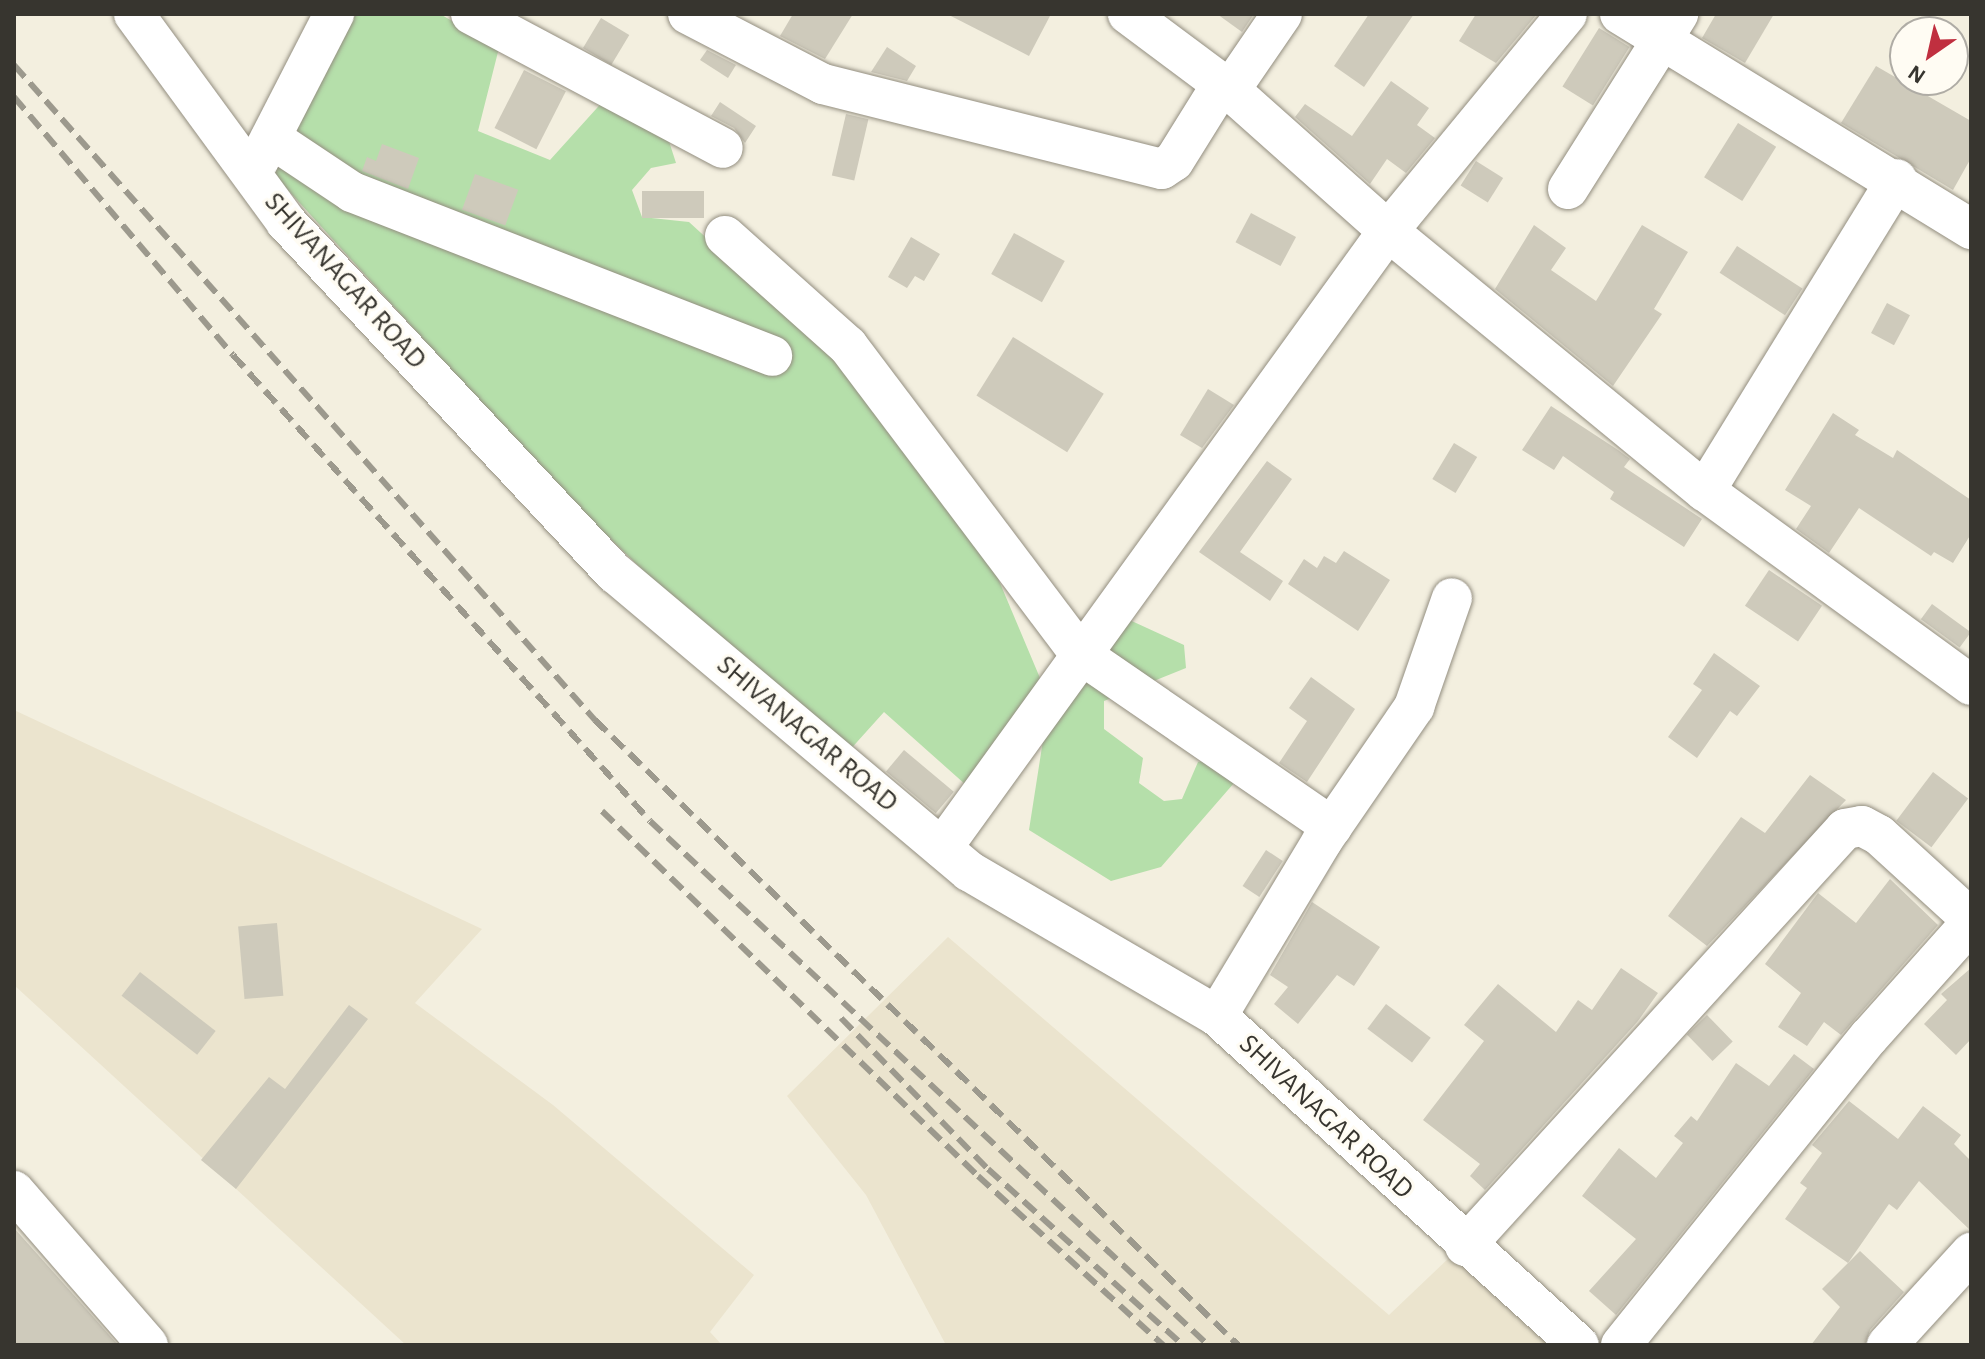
<!DOCTYPE html>
<style>
body{margin:0}
#map{position:relative;width:1985px;height:1359px;overflow:hidden;background:#f3efdf;font-family:"Alegreya Sans",sans-serif}
div>[style]{position:absolute}
[style*='--x']{left:calc(var(--x)*1px);top:calc(var(--y)*1px);width:calc(var(--w)*1px);rotate:calc(var(--a)*1deg)}
.built>*{inset:0;background:#ebe4ce}
.green>*{inset:0;background:#b5dfaa}
.building>*{inset:0;background:#cecabb;transform-origin:0 0}
.roads{filter:drop-shadow(0 0 2px #938e80) drop-shadow(0 0 2px #938e80)}
.minor>*{height:40px;margin:-20px;padding:0 20px;transform-origin:20px;border-radius:20px;background:#fff}
.rail>*{height:6px;margin-top:-3px;transform-origin:0;background:repeating-linear-gradient(90deg,#9c998d 0 16px,transparent 0 24px)}
span{translate:-50% -50%;white-space:nowrap;text-align:center;line-height:1.15;-webkit-text-stroke:6px #fffcf3;paint-order:stroke}
.street-label{font-size:28px;color:#37352f}
.frame{position:absolute;inset:0;border:16px solid #37352f;pointer-events:none}
.north{position:absolute;left:1889px;top:16px;width:80px;height:80px;box-sizing:border-box;background:#fffcf3;border:2px solid #afaca5;border-radius:50%;rotate:214deg;font-size:22px;font-weight:700;line-height:32px;text-align:center;color:#37352f}
.north::after{content:'';display:block;margin:auto;width:28px;height:36px;background:#c02f3f;clip-path:polygon(50% 0,100% 100%,50% 72%,0 100%)}
</style>
<div id="map">
<div class="built">
<div style="clip-path:polygon(14px 710px,482px 929px,415px 1003px,553px 1105px,754px 1275px,710px 1332px,722px 1345px,406px 1345px,14px 985px)"></div>
<div style="clip-path:polygon(948px 937px,1389px 1315px,1451px 1256px,1548px 1345px,946px 1345px,866px 1195px,787px 1096px)"></div>
</div>
<div class="green">
<div style="clip-path:polygon(356px 14px,440px 14px,499px 48px,478px 131px,550px 160px,606px 98px,666px 132px,676px 163px,651px 168px,632px 190px,642px 217px,689px 222px,863px 381px,978px 531px,1040px 678px,966px 785px,884px 712px,848px 752px,718px 643px,564px 494px,268px 168px)"></div>
<div style="clip-path:polygon(1123px 617px,1184px 645px,1186px 668px,1104px 701px,1104px 729px,1143px 758px,1139px 783px,1164px 801px,1182px 799px,1198px 762px,1227px 756px,1241px 775px,1161px 867px,1111px 881px,1029px 830px,1044px 734px)"></div>
</div>
<div class="building">
<div style="clip-path:polygon(793px 14px,853px 14px,825px 59px,780px 36px)"></div>
<div style="clip-path:polygon(947px 14px,1051px 14px,1029px 56px)"></div>
<div style="clip-path:polygon(1217px 14px,1254px 14px,1242px 32px)"></div>
<div style="clip-path:polygon(1369px 14px,1414px 14px,1364px 87px,1334px 66px)"></div>
<div style="clip-path:polygon(1476px 14px,1537px 14px,1496px 63px,1459px 41px)"></div>
<div style="clip-path:polygon(1716px 14px,1774px 14px,1745px 63px,1702px 38px)"></div>
<div style="left:601px;top:18px;width:33px;height:35px;rotate:31deg"></div>
<div style="left:1599px;top:28px;width:36px;height:69px;rotate:32deg"></div>
<div style="clip-path:polygon(887px 47px,916px 66px,907px 81px,871px 72px)"></div>
<div style="clip-path:polygon(707px 50px,736px 65px,728px 78px,700px 60px)"></div>
<div style="clip-path:polygon(1876px 66px,1971px 121px,1971px 158px,1953px 190px,1841px 123px)"></div>
<div style="left:524px;top:70px;width:47px;height:65px;rotate:27deg"></div>
<div style="clip-path:polygon(1391px 81px,1429px 108px,1417px 125px,1435px 138px,1406px 173px,1387px 159px,1370px 184px,1295px 117px,1305px 104px,1352px 136px)"></div>
<div style="clip-path:polygon(720px 102px,756px 126px,745px 143px,734px 128px,711px 116px)"></div>
<div style="left:846px;top:114px;width:23px;height:63px;rotate:13deg"></div>
<div style="left:1738px;top:123px;width:45px;height:64px;rotate:32deg"></div>
<div style="clip-path:polygon(382px 144px,419px 158px,408px 189px,362px 171px,367px 157px,376px 161px)"></div>
<div style="left:1476px;top:161px;width:32px;height:29px;rotate:32deg"></div>
<div style="left:475px;top:174px;width:46px;height:38px;rotate:20deg"></div>
<div style="left:642px;top:191px;width:62px;height:27px"></div>
<div style="left:1251px;top:213px;width:51px;height:33px;rotate:28deg"></div>
<div style="clip-path:polygon(1534px 225px,1566px 248px,1551px 270px,1596px 301px,1642px 225px,1688px 252px,1654px 309px,1662px 314px,1613px 386px,1495px 289px)"></div>
<div style="left:1014px;top:233px;width:58px;height:47px;rotate:29deg"></div>
<div style="clip-path:polygon(911px 237px,940px 254px,924px 281px,915px 276px,907px 288px,888px 277px)"></div>
<div style="left:1737px;top:246px;width:78px;height:32px;rotate:33deg"></div>
<div style="left:1887px;top:303px;width:26px;height:34px;rotate:28deg"></div>
<div style="left:1013px;top:337px;width:107px;height:69px;rotate:32deg"></div>
<div style="clip-path:polygon(1208px 389px,1234px 405px,1202px 448px,1180px 435px)"></div>
<div style="clip-path:polygon(1551px 406px,1618px 450px,1630px 459px,1624px 467px,1702px 519px,1684px 547px,1610px 499px,1614px 492px,1563px 456px,1554px 470px,1522px 450px)"></div>
<div style="clip-path:polygon(1833px 413px,1859px 430px,1855px 435px,1893px 458px,1897px 450px,1971px 500px,1971px 534px,1953px 563px,1934px 552px,1931px 556px,1859px 508px,1829px 553px,1796px 529px,1811px 506px,1785px 490px)"></div>
<div style="left:1454px;top:443px;width:27px;height:42px;rotate:31deg"></div>
<div style="clip-path:polygon(1267px 461px,1292px 479px,1240px 552px,1283px 581px,1270px 601px,1199px 552px)"></div>
<div style="clip-path:polygon(1344px 551px,1390px 580px,1358px 631px,1288px 584px,1304px 559px,1317px 568px,1324px 556px,1336px 563px)"></div>
<div style="left:1769px;top:570px;width:64px;height:43px;rotate:34deg"></div>
<div style="left:1932px;top:604px;width:48px;height:19px;rotate:36deg"></div>
<div style="clip-path:polygon(1714px 653px,1760px 686px,1737px 716px,1730px 711px,1697px 758px,1668px 737px,1702px 690px,1693px 684px)"></div>
<div style="clip-path:polygon(1311px 677px,1355px 709px,1307px 782px,1279px 763px,1307px 721px,1289px 708px)"></div>
<div style="left:904px;top:750px;width:65px;height:28px;rotate:40deg"></div>
<div style="left:1933px;top:772px;width:44px;height:61px;rotate:37deg"></div>
<div style="clip-path:polygon(1810px 775px,1846px 800px,1707px 946px,1668px 916px,1741px 817px,1765px 833px)"></div>
<div style="left:1266px;top:850px;width:20px;height:43px;rotate:33deg"></div>
<div style="clip-path:polygon(1890px 879px,1938px 925px,1841px 1035px,1824px 1022px,1807px 1046px,1778px 1027px,1801px 993px,1765px 964px,1818px 893px,1856px 923px)"></div>
<div style="clip-path:polygon(1312px 902px,1380px 947px,1354px 986px,1337px 975px,1298px 1024px,1274px 1004px,1288px 987px,1270px 975px)"></div>
<div style="left:277px;top:923px;width:73px;height:39px;rotate:85deg"></div>
<div style="clip-path:polygon(1621px 968px,1658px 993px,1638px 1021px,1485px 1190px,1470px 1176px,1480px 1164px,1423px 1120px,1484px 1041px,1464px 1025px,1498px 984px,1556px 1032px,1578px 1000px,1592px 1010px)"></div>
<div style="clip-path:polygon(1971px 968px,1971px 1039px,1956px 1055px,1924px 1024px,1947px 1000px,1941px 994px)"></div>
<div style="left:140px;top:972px;width:96px;height:30px;rotate:38deg"></div>
<div style="left:1386px;top:1004px;width:56px;height:31px;rotate:37deg"></div>
<div style="clip-path:polygon(349px 1005px,368px 1019px,236px 1189px,201px 1160px,269px 1077px,285px 1089px)"></div>
<div style="left:1707px;top:1015px;width:37px;height:28px;rotate:46deg"></div>
<div style="clip-path:polygon(1794px 1054px,1814px 1069px,1616px 1315px,1589px 1291px,1636px 1239px,1582px 1196px,1619px 1148px,1656px 1178px,1683px 1143px,1674px 1136px,1691px 1116px,1697px 1121px,1736px 1063px,1769px 1086px)"></div>
<div style="clip-path:polygon(1849px 1101px,1898px 1139px,1923px 1106px,1961px 1135px,1954px 1144px,1971px 1161px,1971px 1231px,1919px 1181px,1897px 1210px,1889px 1204px,1848px 1263px,1785px 1219px,1807px 1188px,1800px 1183px,1822px 1153px,1812px 1145px)"></div>
<div style="clip-path:polygon(14px 1228px,81px 1303px,118px 1345px,14px 1345px)"></div>
<div style="clip-path:polygon(1860px 1251px,1904px 1292px,1870px 1330px,1865px 1345px,1811px 1345px,1840px 1307px,1822px 1289px)"></div>
</div>
<div class="roads">
<div class="minor">
<div style="--x:134;--y:14;--w:258;--a:53.8"></div>
<div style="--x:286;--y:222;--w:481;--a:46.9"></div>
<div style="--x:615;--y:573;--w:463;--a:40.1"></div>
<div style="--x:969;--y:871;--w:287;--a:30.3"></div>
<div style="--x:1217;--y:1016;--w:489;--a:42.3"></div>
<div style="--x:471;--y:14;--w:285;--a:28"></div>
<div style="--x:688;--y:14;--w:152;--a:27.4"></div>
<div style="--x:823;--y:84;--w:349;--a:14.1"></div>
<div style="--x:1162;--y:169;--w:14;--a:-34"></div>
<div style="--x:1174;--y:161;--w:91;--a:-58.1"></div>
<div style="--x:1128;--y:14;--w:127;--a:36.7"></div>
<div style="--x:1230;--y:90;--w:212;--a:41.7"></div>
<div style="--x:1388;--y:231;--w:410;--a:39.4"></div>
<div style="--x:1705;--y:491;--w:329;--a:36.1"></div>
<div style="--x:1620;--y:14;--w:412;--a:31.5"></div>
<div style="--x:1230;--y:90;--w:92;--a:-55.6"></div>
<div style="--x:271;--y:138;--w:97;--a:33.7"></div>
<div style="--x:352;--y:192;--w:451;--a:21.3"></div>
<div style="--x:259;--y:160;--w:164;--a:-62.8"></div>
<div style="--x:1568;--y:189;--w:207;--a:-57.8"></div>
<div style="--x:725;--y:236;--w:165;--a:41.8"></div>
<div style="--x:848;--y:346;--w:384;--a:53"></div>
<div style="--x:1079;--y:653;--w:307;--a:34.5"></div>
<div style="--x:1705;--y:491;--w:366;--a:-58.4"></div>
<div style="--x:942;--y:848;--w:761;--a:-54.14"></div>
<div style="--x:1388;--y:231;--w:281;--a:-50.5"></div>
<div style="--x:1217;--y:1016;--w:204;--a:-59"></div>
<div style="--x:1322;--y:841;--w:163;--a:-55.5"></div>
<div style="--x:1414;--y:707;--w:115;--a:-70.8"></div>
<div style="--x:14;--y:1191;--w:204;--a:49"></div>
<div style="--x:1465;--y:1246;--w:564;--a:-47.66"></div>
<div style="--x:1845;--y:829;--w:17;--a:-10"></div>
<div style="--x:1862;--y:826;--w:19;--a:28"></div>
<div style="--x:1879;--y:835;--w:125;--a:42.4"></div>
<div style="--x:1621;--y:1345;--w:395;--a:-51.2"></div>
<div style="--x:1869;--y:1037;--w:153;--a:-48.2"></div>
<div style="--x:1887;--y:1345;--w:125;--a:-47.6"></div>
</div>
</div>
<div class="rail">
<div style="--x:14;--y:65;--w:876;--a:48.43"></div>
<div style="--x:595;--y:720;--w:897;--a:44.19"></div>
<div style="--x:14;--y:97;--w:338;--a:49.7"></div>
<div style="--x:233;--y:355;--w:625;--a:48.18"></div>
<div style="--x:650;--y:821;--w:765;--a:43.2"></div>
<div style="--x:602;--y:811;--w:524;--a:44.15"></div>
<div style="--x:978;--y:1176;--w:251;--a:42.4"></div>
<div style="--x:841;--y:1018;--w:211;--a:45.8"></div>
<div style="--x:988;--y:1169;--w:263;--a:42.1"></div>
</div>
<div class="street-label">
<span style="left:345px;top:281px;rotate:48deg">SHIVANAGAR ROAD</span>
<span style="left:807px;top:734px;rotate:40deg">SHIVANAGAR ROAD</span>
<span style="left:1326px;top:1117px;rotate:43deg">SHIVANAGAR ROAD</span>
</div>
<div class="frame"></div>
<div class="north">N</div>
</div>
